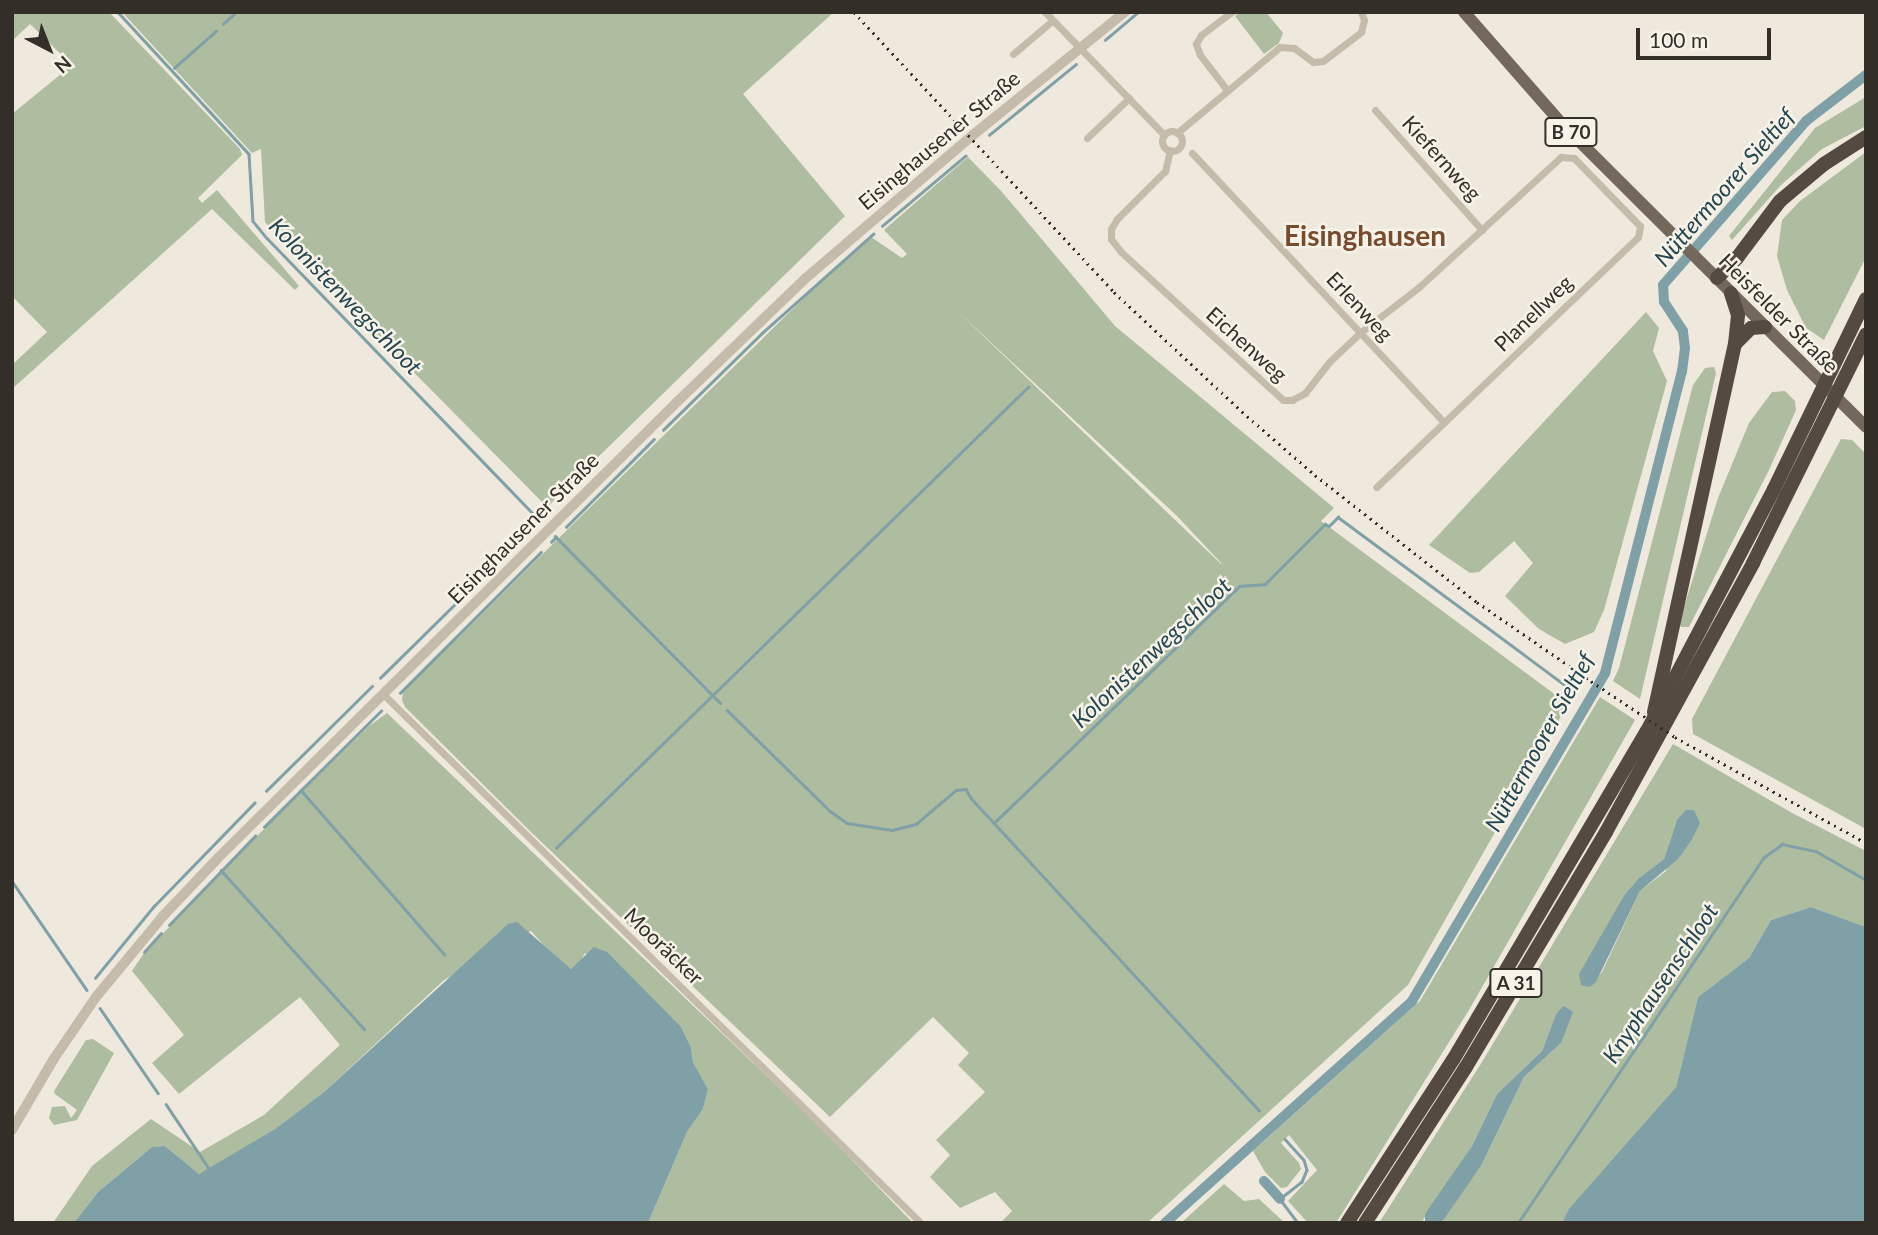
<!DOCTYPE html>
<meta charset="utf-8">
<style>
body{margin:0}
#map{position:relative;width:1878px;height:1235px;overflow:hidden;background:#efe9dd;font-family:Lato,sans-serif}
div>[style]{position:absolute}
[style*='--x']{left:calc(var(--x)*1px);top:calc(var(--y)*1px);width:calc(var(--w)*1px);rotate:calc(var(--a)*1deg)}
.green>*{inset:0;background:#aebc9f}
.water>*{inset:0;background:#80a0a8}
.stream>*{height:2.5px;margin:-1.25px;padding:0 1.25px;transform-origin:1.25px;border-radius:1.25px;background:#80a0a8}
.canal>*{height:10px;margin:-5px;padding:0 5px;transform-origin:5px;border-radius:5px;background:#80a0a8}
.minor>*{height:7px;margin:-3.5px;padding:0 3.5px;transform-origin:3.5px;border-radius:3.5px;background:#c5bbab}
.minor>.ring{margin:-3.5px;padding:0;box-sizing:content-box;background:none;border:7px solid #c5bbab;border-radius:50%}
.tertiary>*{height:10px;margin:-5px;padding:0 5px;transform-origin:5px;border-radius:5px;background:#c5bbab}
.primary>*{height:12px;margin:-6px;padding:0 6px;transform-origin:6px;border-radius:6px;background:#74685c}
.motorway>*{height:14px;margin:-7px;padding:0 7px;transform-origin:7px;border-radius:7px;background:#544a41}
.rail>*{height:2.5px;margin-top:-1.25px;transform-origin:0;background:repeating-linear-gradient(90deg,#342e29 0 2px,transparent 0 7px)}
span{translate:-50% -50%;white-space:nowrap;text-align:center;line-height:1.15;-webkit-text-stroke:5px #f7f3e9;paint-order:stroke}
.shield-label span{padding:2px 5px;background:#f7f3e9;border:2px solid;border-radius:5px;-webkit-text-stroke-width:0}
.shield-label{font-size:19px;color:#342e29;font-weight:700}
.street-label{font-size:21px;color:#342e29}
.water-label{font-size:23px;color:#244650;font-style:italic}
.district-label{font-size:28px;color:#784b2d;font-weight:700}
.frame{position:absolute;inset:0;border:14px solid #342e29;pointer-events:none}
.north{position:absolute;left:14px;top:14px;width:70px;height:70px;-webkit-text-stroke:5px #f7f3e9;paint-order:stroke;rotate:138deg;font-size:19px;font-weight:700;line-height:28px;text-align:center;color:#342e29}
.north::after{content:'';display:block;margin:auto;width:24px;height:32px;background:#342e29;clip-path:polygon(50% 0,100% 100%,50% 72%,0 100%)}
.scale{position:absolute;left:1636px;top:28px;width:135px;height:32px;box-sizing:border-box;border:4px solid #342e29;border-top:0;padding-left:9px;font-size:21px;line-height:24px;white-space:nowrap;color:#342e29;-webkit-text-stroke:5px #f7f3e9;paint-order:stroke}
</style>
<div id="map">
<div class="green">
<div style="clip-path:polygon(12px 12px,109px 12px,240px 149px,242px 155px,198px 198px,202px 203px,217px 190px,299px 286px,295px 290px,212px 209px,12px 389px,12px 365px,47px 332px,12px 296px,12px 114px,72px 65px,30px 24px,12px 41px)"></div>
<div style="clip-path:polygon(122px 12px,834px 12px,743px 94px,845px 216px,547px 507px,265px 222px,261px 149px,252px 153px)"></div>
<div style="clip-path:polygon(1241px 12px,1266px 12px,1283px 33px,1279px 43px,1264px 54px,1235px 16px)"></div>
<div style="clip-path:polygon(1866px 97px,1866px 126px,1822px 149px,1781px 185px,1732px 240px,1729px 236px,1815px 128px)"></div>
<div style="clip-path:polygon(1866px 152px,1866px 257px,1824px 340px,1806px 328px,1787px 290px,1777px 256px,1782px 220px,1800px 201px)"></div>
<div style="clip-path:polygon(evenodd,968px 157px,1002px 192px,1115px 326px,1334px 508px,1321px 521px,1568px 704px,1408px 985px,1147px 1223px,1000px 1223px,1012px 1211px,995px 1192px,960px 1208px,930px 1177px,950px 1155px,936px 1140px,985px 1092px,958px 1065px,969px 1053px,933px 1017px,830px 1117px,532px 833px,405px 707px,402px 700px,403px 692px,565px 532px,806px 296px,871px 237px,902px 258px,907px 254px,884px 230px,968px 157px,954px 308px,1177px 516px,1222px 564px,1221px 564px,954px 308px)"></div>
<div style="clip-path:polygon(1646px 312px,1659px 328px,1653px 351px,1667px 381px,1604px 610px,1594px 632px,1565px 644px,1539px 629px,1505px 596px,1533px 563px,1514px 541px,1479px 572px,1470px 573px,1429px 545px)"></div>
<div style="clip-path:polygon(1714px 367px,1716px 373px,1640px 699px,1613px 681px,1619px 668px,1693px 385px,1705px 368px)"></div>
<div style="clip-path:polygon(1785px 391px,1795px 401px,1796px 410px,1769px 470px,1689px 627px,1681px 627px,1679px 623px,1718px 498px,1749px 423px,1772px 392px)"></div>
<div style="clip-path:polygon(1841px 439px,1852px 440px,1866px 454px,1866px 829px,1693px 734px,1692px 719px)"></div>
<div style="clip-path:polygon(1600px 697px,1635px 720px,1469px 1010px,1336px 1223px,1308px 1223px,1288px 1201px,1317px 1170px,1289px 1135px,1281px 1143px,1299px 1163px,1301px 1169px,1287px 1187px,1281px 1188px,1265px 1172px,1253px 1151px,1420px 1001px)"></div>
<div style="clip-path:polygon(387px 713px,820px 1127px,913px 1223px,648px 1223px,687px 1132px,703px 1109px,708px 1089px,693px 1062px,691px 1048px,585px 953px,579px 964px,571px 969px,558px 961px,531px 931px,444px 980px,324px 1092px,275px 1129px,210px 1170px,199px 1174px,165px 1146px,152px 1147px,98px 1192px,74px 1223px,53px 1223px,92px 1166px,151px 1119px,200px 1152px,264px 1115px,340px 1045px,300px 997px,179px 1094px,152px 1063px,184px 1035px,132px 971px,144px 953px,260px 833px,369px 726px)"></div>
<div style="clip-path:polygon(evenodd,1673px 744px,1794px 814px,1866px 851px,1866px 927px,1811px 907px,1771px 920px,1749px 958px,1698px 997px,1676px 1087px,1570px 1209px,1562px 1223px,1440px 1223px,1481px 1166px,1524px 1077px,1561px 1043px,1556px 1014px,1542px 1051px,1497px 1094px,1472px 1146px,1423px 1220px,1425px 1223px,1379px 1223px,1482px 1062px,1673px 744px,1677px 820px,1666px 871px,1640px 891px,1602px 972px,1590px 987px,1615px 914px,1625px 894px,1639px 878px,1664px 859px,1677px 820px)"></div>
<div style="clip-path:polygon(93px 1039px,114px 1053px,77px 1120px,54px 1125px,49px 1118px,52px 1107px,65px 1106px,71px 1118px,77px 1110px,55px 1094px,54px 1091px,86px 1040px)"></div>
<div style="clip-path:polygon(1224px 1184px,1244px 1201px,1259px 1199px,1285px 1223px,1181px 1223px)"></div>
</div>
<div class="water">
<div style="clip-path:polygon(1686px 810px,1694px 810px,1700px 823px,1691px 841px,1678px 859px,1640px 891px,1596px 982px,1590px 987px,1581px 985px,1579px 974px,1625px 894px,1639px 878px,1664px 859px,1677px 820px)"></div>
<div style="clip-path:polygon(1811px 907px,1866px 927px,1866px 1223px,1562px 1223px,1569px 1209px,1676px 1087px,1698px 997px,1749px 958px,1771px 920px)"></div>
<div style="clip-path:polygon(517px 922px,571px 969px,594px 947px,607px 952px,681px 1027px,691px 1048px,693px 1062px,708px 1089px,703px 1109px,687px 1132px,648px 1223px,74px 1223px,98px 1192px,152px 1147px,165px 1146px,199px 1174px,275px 1129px,324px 1092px,508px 924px)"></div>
<div style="clip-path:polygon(1564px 1006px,1573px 1012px,1561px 1043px,1524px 1077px,1481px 1166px,1444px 1219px,1440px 1223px,1425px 1223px,1425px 1214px,1472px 1146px,1497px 1094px,1542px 1051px,1556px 1014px)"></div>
</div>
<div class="stream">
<div style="--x:118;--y:12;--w:193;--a:47.3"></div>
<div style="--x:249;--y:154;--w:67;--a:86.6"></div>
<div style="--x:253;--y:221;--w:22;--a:51"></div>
<div style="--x:267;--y:238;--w:392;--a:46"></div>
<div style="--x:223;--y:24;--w:18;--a:-43"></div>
<div style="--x:1105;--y:40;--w:43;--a:-40.3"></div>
<div style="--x:174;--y:68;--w:56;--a:-41.4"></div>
<div style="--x:989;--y:135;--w:112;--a:-39.2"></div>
<div style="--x:882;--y:226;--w:109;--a:-40.1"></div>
<div style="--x:663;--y:430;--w:139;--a:-44.4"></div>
<div style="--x:762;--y:333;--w:149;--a:-41.7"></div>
<div style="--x:566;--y:527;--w:124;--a:-45"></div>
<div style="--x:555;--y:536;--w:235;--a:45.3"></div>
<div style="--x:551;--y:542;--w:7;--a:-45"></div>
<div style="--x:380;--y:678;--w:211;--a:-44.6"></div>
<div style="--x:400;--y:693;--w:199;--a:-45"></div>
<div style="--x:727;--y:710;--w:144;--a:44.4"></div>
<div style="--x:830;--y:811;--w:21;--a:35"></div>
<div style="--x:847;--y:823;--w:46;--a:8.8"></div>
<div style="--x:892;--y:830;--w:25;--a:-14"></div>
<div style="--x:916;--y:824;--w:52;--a:-40.4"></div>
<div style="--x:956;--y:790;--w:10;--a:-6"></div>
<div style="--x:966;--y:789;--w:10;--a:61"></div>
<div style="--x:971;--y:798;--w:425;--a:47.3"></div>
<div style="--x:301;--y:790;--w:218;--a:48.9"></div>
<div style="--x:266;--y:791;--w:149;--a:-44.7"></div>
<div style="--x:994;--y:823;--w:341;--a:-44"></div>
<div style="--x:1239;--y:586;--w:26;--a:-4"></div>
<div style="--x:1265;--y:584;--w:85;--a:-45"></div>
<div style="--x:1325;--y:524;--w:4;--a:27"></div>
<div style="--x:1329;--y:526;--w:13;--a:-45"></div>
<div style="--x:1338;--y:517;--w:292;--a:36.5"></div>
<div style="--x:264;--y:827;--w:165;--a:-44.8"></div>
<div style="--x:556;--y:848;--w:660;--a:-44.32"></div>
<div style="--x:221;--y:870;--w:214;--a:48"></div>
<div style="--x:12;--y:881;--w:132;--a:55.5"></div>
<div style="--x:169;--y:925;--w:124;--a:-46"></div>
<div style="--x:144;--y:952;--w:25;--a:-48"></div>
<div style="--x:95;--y:978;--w:93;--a:-50.7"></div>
<div style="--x:154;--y:906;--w:144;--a:-45.8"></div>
<div style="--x:100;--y:1008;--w:103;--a:55.7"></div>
<div style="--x:166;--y:1104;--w:79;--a:56.3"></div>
<div style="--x:1285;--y:1139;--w:28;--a:48"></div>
<div style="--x:1304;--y:1160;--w:10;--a:73"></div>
<div style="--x:1307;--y:1170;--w:13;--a:113"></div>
<div style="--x:1302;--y:1182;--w:28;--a:142"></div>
<div style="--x:1280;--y:1199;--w:30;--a:53"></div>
<div style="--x:1518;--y:1223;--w:440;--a:-56.1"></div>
<div style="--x:1763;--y:858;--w:24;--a:-36"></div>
<div style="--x:1782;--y:844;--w:35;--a:12"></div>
<div style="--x:1816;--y:851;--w:58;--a:30.1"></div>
</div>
<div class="canal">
<div style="--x:1264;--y:1181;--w:24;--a:48"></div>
<div style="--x:1165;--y:1223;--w:332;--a:-41.9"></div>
<div style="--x:1412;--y:1001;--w:381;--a:-59.5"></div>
<div style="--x:1605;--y:673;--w:311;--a:-75.7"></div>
<div style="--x:1682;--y:372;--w:24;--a:-83"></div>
<div style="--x:1685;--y:348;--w:17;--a:-97"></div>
<div style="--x:1683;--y:331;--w:35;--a:-123"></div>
<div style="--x:1664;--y:302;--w:17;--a:-93"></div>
<div style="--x:1663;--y:285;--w:218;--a:-48.9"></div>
<div style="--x:1806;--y:121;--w:76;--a:-37.5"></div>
</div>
<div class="minor">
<div style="--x:1045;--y:12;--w:171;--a:45.9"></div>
<div style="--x:1013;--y:54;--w:52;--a:-40.4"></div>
<div style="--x:1227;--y:90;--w:44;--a:-127.6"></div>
<div style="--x:1200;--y:55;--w:12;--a:-110"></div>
<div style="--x:1196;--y:44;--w:10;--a:-61"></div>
<div style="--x:1201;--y:35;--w:39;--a:-37"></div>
<div style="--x:1375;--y:110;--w:161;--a:48.3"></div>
<div class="ring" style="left:1162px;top:131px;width:13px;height:13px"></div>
<div style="--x:1177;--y:133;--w:134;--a:-39.9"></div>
<div style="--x:1280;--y:47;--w:14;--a:4"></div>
<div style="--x:1294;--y:48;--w:24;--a:36"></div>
<div style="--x:1313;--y:62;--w:10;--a:-6"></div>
<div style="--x:1323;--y:61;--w:48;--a:-37.3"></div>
<div style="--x:1361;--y:32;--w:12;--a:-76"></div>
<div style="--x:1364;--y:20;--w:9;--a:-111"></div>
<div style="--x:1087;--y:138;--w:58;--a:-43.6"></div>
<div style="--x:1170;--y:150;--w:22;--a:103"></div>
<div style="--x:1165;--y:171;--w:68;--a:135"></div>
<div style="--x:1117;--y:219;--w:12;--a:121"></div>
<div style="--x:1111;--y:229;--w:10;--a:90"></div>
<div style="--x:1111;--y:239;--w:16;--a:52"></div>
<div style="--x:1121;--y:252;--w:219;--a:42.4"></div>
<div style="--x:1283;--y:400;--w:9;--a:0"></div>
<div style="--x:1292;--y:400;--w:15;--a:-28"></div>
<div style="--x:1305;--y:393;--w:39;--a:-52"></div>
<div style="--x:1329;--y:362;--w:44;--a:-43.2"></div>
<div style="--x:1361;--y:332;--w:73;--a:-37.8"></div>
<div style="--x:1419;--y:287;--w:193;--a:-42.5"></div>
<div style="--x:1561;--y:157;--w:13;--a:4"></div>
<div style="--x:1574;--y:158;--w:95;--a:45.9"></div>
<div style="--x:1640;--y:226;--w:11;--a:100"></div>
<div style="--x:1638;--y:237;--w:362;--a:136.3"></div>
<div style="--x:1192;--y:153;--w:369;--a:46.9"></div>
<div style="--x:383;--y:694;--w:755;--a:44.52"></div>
</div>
<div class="tertiary">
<div style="--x:12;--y:1130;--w:81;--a:-59.6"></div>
<div style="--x:53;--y:1060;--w:76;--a:-55.7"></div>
<div style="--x:96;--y:997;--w:105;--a:-50.4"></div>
<div style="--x:163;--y:916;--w:80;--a:-46.5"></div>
<div style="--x:218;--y:858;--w:647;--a:-44.81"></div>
<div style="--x:677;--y:402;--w:179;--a:-43.9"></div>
<div style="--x:806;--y:278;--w:220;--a:-40.6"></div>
<div style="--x:973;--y:135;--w:196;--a:-39"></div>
</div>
<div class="primary">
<div style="--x:1464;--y:12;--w:149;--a:48.8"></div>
<div style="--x:1562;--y:124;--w:429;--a:44.9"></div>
</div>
<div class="motorway">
<div style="--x:1717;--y:278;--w:28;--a:-45"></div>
<div style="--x:1737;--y:258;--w:71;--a:-53"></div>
<div style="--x:1780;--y:201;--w:57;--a:-40.1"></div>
<div style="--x:1824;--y:164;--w:50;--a:-32.7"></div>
<div style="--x:1735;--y:344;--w:23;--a:-45"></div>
<div style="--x:1751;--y:328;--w:14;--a:-4"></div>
<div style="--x:1654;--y:712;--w:377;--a:-77.6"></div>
<div style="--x:1735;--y:344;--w:29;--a:-84"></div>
<div style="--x:1738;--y:315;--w:23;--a:-108"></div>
<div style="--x:1347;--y:1223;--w:194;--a:-57"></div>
<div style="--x:1453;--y:1060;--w:382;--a:-59.5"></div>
<div style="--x:1647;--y:731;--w:273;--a:-62.3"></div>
<div style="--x:1774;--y:489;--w:211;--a:-64.2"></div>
<div style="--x:1365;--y:1223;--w:186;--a:-57.1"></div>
<div style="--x:1466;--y:1067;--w:274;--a:-59.2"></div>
<div style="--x:1606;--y:832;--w:307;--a:-61.3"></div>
<div style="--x:1753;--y:563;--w:255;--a:-63.7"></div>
</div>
<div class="rail">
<div style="--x:854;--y:12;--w:382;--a:47.1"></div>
<div style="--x:1114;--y:292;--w:182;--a:43"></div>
<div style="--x:1247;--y:416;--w:90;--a:40.9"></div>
<div style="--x:1315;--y:475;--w:206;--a:38.1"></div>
<div style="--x:1477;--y:602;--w:139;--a:34.7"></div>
<div style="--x:1591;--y:681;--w:101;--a:33.7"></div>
<div style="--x:1675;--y:737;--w:218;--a:29"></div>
</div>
<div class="shield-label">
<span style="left:1571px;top:132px">B 70</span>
<span style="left:1516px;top:983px">A 31</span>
</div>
<div class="street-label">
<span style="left:939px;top:140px;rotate:-40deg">Eisinghausener Straße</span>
<span style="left:1442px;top:158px;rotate:48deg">Kiefernweg</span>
<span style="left:1360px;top:306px;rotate:47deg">Erlenweg</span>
<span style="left:1533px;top:313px;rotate:-44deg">Planellweg</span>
<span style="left:1779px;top:313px;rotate:45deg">Heisfelder Straße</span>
<span style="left:1247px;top:344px;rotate:42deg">Eichenweg</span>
<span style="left:523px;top:528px;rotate:-45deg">Eisinghausener Straße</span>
<span style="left:664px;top:946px;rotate:44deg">Mooräcker</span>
</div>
<div class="water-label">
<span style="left:1724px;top:187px;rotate:-49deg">Nüttermoorer Sieltief</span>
<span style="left:346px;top:296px;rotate:46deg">Kolonistenwegschloot</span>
<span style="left:1151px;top:652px;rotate:-43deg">Kolonistenwegschloot</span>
<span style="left:1539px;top:742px;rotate:-61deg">Nüttermoorer Sieltief</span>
<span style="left:1660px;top:983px;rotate:-56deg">Knyphausenschloot</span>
</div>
<div class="district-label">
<span style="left:1365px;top:235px">Eisinghausen</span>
</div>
<div class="frame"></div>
<div class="north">N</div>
<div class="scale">100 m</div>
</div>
